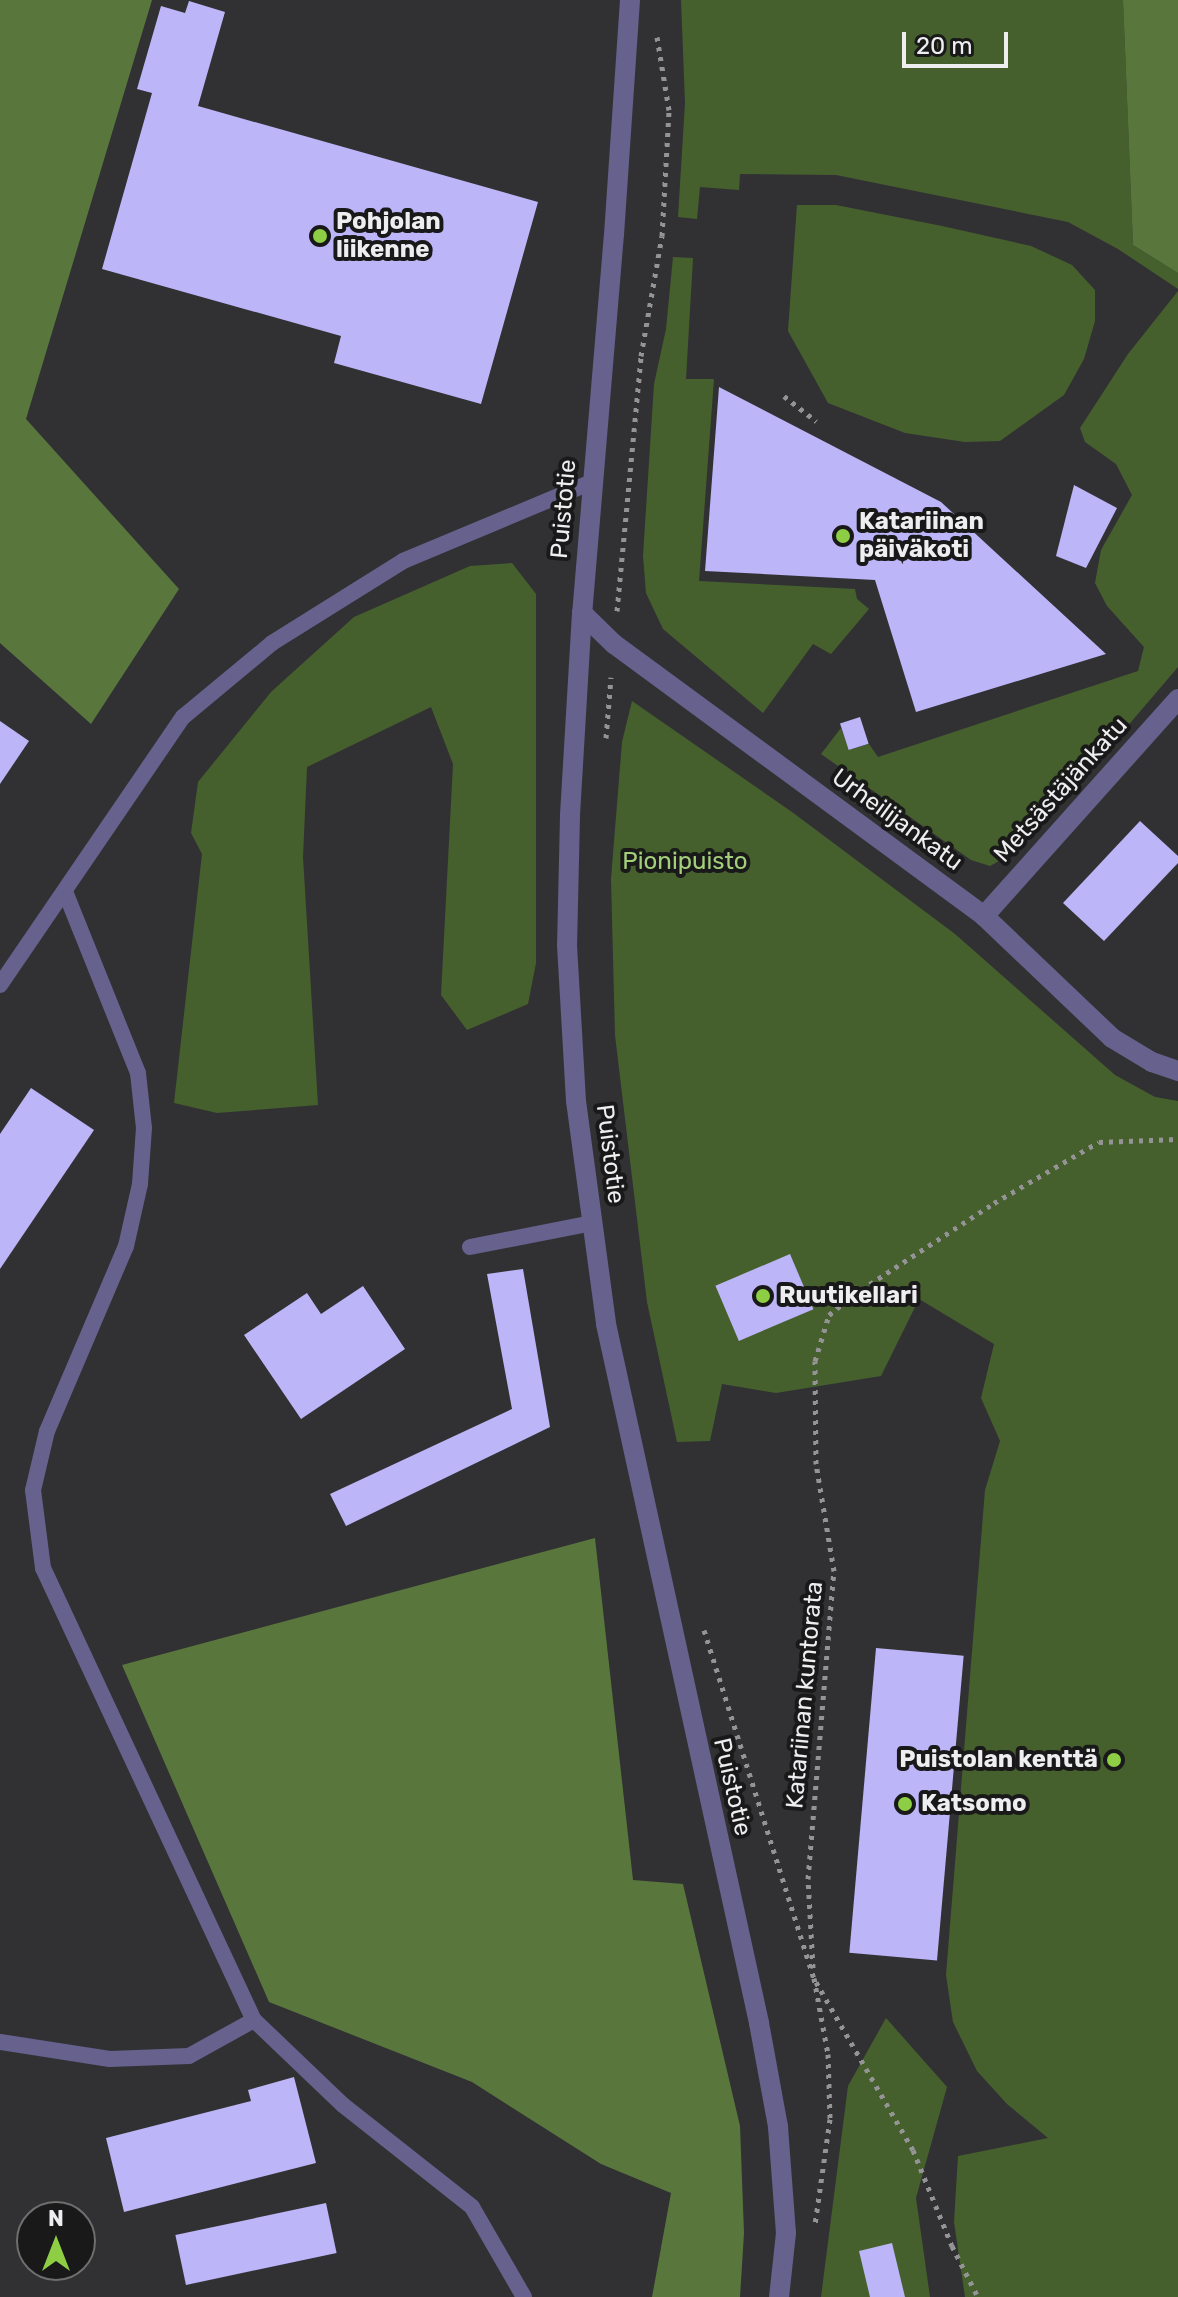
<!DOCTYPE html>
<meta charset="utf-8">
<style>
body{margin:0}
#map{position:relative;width:1178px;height:2297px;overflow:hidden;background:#313134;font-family:Rubik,sans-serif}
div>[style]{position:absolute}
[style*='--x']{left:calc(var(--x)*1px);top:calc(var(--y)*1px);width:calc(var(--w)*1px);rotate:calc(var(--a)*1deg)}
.green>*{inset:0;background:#46602d}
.forest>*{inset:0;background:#59773c}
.building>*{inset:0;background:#bcb5f7;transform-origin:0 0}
.path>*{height:5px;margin-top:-2.5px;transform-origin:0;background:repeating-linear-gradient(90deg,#949496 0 4px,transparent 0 10px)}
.service>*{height:16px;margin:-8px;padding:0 8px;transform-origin:8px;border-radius:8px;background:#66618d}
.minor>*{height:20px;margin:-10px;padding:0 10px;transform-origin:10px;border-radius:10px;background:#66618d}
.dots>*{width:22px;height:22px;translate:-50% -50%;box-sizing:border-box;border:4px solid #19191a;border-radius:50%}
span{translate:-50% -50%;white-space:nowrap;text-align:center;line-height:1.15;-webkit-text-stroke:8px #19191a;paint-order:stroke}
.poi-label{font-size:24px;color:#eeedef;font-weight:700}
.left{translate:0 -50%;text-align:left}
.right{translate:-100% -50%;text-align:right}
.street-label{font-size:24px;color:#eeedef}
.park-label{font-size:24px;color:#a3cf7a}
.north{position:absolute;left:16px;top:2201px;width:80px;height:80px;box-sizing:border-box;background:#19191a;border:2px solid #6e6e6f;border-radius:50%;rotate:0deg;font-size:22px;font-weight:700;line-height:32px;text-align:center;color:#eeedef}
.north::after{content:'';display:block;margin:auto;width:28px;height:36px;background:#8dce44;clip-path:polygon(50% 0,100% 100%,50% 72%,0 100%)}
.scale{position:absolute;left:902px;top:32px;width:106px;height:36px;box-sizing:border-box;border:4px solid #eeedef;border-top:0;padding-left:10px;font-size:24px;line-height:28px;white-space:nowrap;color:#eeedef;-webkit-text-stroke:6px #19191a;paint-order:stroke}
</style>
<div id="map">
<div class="green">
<div style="clip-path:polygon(681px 0,1123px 0,1133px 245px,1178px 273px,1178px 289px,1118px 249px,1068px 222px,836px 175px,740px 174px,739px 190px,700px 187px,697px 219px,678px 217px,685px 103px)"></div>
<div style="clip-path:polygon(797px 205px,836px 205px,942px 226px,1031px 246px,1072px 265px,1095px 290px,1095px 321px,1084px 359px,1064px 395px,1000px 441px,965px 442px,905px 433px,828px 403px,788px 331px)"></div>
<div style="clip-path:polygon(673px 257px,693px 258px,686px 379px,714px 379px,699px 581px,855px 589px,857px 599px,869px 609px,831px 654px,813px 644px,763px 713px,663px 629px,646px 593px,643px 556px,654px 384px,666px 329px)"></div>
<div style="clip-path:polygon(1178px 291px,1178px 667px,1096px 763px,1008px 856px,990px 866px,971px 860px,821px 754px,841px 728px,849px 750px,869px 744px,878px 757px,1138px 671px,1144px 647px,1107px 606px,1095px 583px,1101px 550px,1132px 495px,1116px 464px,1085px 442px,1080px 428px,1128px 354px)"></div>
<div style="clip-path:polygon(512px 563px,536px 594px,536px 963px,528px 1004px,467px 1030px,441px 995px,453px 764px,431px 707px,307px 767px,303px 857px,318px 1105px,217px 1113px,174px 1103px,202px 854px,191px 833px,198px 782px,271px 692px,354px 617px,470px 566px)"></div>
<div style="clip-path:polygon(632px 701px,792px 812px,955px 934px,1115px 1075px,1155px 1097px,1178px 1101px,1178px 2297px,965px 2297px,954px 2222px,958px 2156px,1048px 2138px,1007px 2104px,977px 2071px,953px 2022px,946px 1975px,985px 1490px,1000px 1441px,981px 1398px,994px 1344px,919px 1299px,881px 1376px,776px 1393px,722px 1384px,710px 1441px,677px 1442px,647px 1302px,615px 1035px,611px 879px,622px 742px)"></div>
<div style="clip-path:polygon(886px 2018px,947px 2087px,916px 2198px,930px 2297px,821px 2297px,848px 2086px)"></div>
</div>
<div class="forest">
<div style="clip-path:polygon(0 0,152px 0,26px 419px,179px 589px,91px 724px,0 643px)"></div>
<div style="clip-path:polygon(1123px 0,1178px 0,1178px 273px,1133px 245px)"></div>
<div style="clip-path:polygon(595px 1538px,633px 1880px,683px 1884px,740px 2126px,744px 2233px,740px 2297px,652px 2297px,671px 2193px,601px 2164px,472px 2082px,269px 2002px,122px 1665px)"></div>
</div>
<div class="building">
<div style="clip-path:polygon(189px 1px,225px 12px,198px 106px,538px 202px,481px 404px,334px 363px,341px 336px,102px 269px,152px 93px,137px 89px,161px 6px,185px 13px)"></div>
<div style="clip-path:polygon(719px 387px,941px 502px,1106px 654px,916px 712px,875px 580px,705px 571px)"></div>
<div style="clip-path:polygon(1074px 485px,1117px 508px,1086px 568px,1056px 556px)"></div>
<div style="left:860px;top:717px;width:28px;height:21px;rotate:72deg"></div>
<div style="clip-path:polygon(0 721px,29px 741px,0 784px)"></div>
<div style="clip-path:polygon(1140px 821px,1178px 856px,1178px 863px,1104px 941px,1063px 903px)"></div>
<div style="clip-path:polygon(31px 1088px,94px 1130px,0 1269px,0 1134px)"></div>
<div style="left:790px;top:1254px;width:60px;height:81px;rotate:67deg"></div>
<div style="clip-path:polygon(523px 1269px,550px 1427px,346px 1526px,330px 1494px,512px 1409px,487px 1274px)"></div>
<div style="clip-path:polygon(363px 1286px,405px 1349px,301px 1419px,244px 1335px,307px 1293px,321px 1314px)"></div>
<div style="left:876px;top:1648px;width:88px;height:306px;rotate:5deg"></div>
<div style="clip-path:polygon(294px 2077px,316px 2163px,124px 2212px,106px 2138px,251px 2101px,248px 2090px)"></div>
<div style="left:326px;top:2203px;width:51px;height:154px;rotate:78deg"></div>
<div style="clip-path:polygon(892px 2243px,905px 2297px,870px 2297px,859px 2251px)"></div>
</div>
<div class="path">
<div style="--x:784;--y:396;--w:41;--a:38"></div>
<div style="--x:617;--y:611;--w:256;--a:-84.6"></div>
<div style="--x:641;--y:356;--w:122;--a:-80.1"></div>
<div style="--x:662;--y:236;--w:126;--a:-86.8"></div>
<div style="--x:669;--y:110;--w:74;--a:-99.3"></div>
<div style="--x:606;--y:738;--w:61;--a:-85.3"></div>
<div style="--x:704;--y:1630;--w:365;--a:72.5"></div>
<div style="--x:814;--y:1978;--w:77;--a:79.6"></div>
<div style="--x:828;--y:2054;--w:65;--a:88.2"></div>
<div style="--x:830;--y:2119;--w:106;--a:98.1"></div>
<div style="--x:813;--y:1968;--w:89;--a:-93.2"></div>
<div style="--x:808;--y:1879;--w:309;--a:-85.2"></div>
<div style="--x:834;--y:1571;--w:109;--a:-99.5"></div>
<div style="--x:816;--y:1464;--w:103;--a:-90.6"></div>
<div style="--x:815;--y:1361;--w:48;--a:-73.1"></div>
<div style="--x:829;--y:1315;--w:31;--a:-40"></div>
<div style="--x:853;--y:1295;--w:168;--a:-33.1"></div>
<div style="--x:994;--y:1203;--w:121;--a:-30.2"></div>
<div style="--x:1099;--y:1142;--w:79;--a:-2.2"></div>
<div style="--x:816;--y:1982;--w:194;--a:60"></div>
<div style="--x:913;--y:2150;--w:104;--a:67.9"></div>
<div style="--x:952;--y:2246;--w:57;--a:63"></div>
</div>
<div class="service">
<div style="--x:66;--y:894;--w:193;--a:68.1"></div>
<div style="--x:138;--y:1073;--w:55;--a:83.8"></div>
<div style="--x:144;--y:1128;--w:56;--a:94.1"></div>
<div style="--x:140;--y:1184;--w:64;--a:102.7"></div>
<div style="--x:126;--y:1246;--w:201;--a:113.1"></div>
<div style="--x:47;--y:1431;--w:61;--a:103.3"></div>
<div style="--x:33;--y:1490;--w:79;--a:82.7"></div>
<div style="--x:43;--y:1568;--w:499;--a:65"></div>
<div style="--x:254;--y:2020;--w:123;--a:43.7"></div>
<div style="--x:343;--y:2105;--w:164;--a:38.3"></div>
<div style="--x:472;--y:2207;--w:104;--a:60"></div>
<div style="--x:0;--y:985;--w:325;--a:-55.7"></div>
<div style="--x:183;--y:717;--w:116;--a:-39.7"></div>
<div style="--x:272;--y:643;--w:155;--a:-32"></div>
<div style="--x:403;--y:561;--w:205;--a:-22.7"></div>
<div style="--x:470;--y:1247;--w:124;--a:-11.1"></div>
<div style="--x:0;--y:2042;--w:111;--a:8.8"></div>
<div style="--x:110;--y:2059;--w:79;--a:-2.2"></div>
<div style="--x:189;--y:2056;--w:74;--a:-29"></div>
</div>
<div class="minor">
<div style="--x:630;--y:0;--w:235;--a:93.9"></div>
<div style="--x:614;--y:234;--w:380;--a:94.8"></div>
<div style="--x:582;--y:613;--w:203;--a:93.4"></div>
<div style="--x:570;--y:816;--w:129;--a:91.3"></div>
<div style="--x:567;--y:945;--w:156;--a:86.7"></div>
<div style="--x:576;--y:1101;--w:225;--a:82.3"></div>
<div style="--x:606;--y:1324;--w:716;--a:77.65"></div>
<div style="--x:759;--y:2023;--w:106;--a:79.6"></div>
<div style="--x:778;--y:2127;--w:106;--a:85.7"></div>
<div style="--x:786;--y:2233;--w:64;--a:96.2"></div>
<div style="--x:582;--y:613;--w:45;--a:44.1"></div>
<div style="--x:614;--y:644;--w:459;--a:36.3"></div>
<div style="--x:984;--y:916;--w:177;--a:43.6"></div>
<div style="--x:1112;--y:1038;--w:47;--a:31"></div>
<div style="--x:1152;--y:1062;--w:28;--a:19"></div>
<div style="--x:984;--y:916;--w:291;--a:-48.2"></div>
</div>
<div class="dots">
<div style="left:320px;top:236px;background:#8dce44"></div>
<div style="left:843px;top:536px;background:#8dce44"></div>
<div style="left:763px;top:1296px;background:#8dce44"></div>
<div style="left:1114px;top:1760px;background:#8dce44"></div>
<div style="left:905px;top:1804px;background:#8dce44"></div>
</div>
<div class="poi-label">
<span class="left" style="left:336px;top:236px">Pohjolan<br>liikenne</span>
<span class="left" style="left:859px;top:536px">Katariinan<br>päiväkoti</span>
<span class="left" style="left:779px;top:1296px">Ruutikellari</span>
<span class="right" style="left:1098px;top:1760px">Puistolan kenttä</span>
<span class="left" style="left:921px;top:1804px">Katsomo</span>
</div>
<div class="street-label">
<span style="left:564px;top:509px;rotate:-85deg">Puistotie</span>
<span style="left:1061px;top:790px;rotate:-48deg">Metsästäjänkatu</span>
<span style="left:897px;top:820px;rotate:36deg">Urheilijankatu</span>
<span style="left:610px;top:1154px;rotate:83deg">Puistotie</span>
<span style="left:805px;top:1695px;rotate:-85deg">Katariinan kuntorata</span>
<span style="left:732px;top:1787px;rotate:77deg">Puistotie</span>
</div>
<div class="park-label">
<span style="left:685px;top:862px">Pionipuisto</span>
</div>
<div class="north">N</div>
<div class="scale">20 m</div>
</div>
